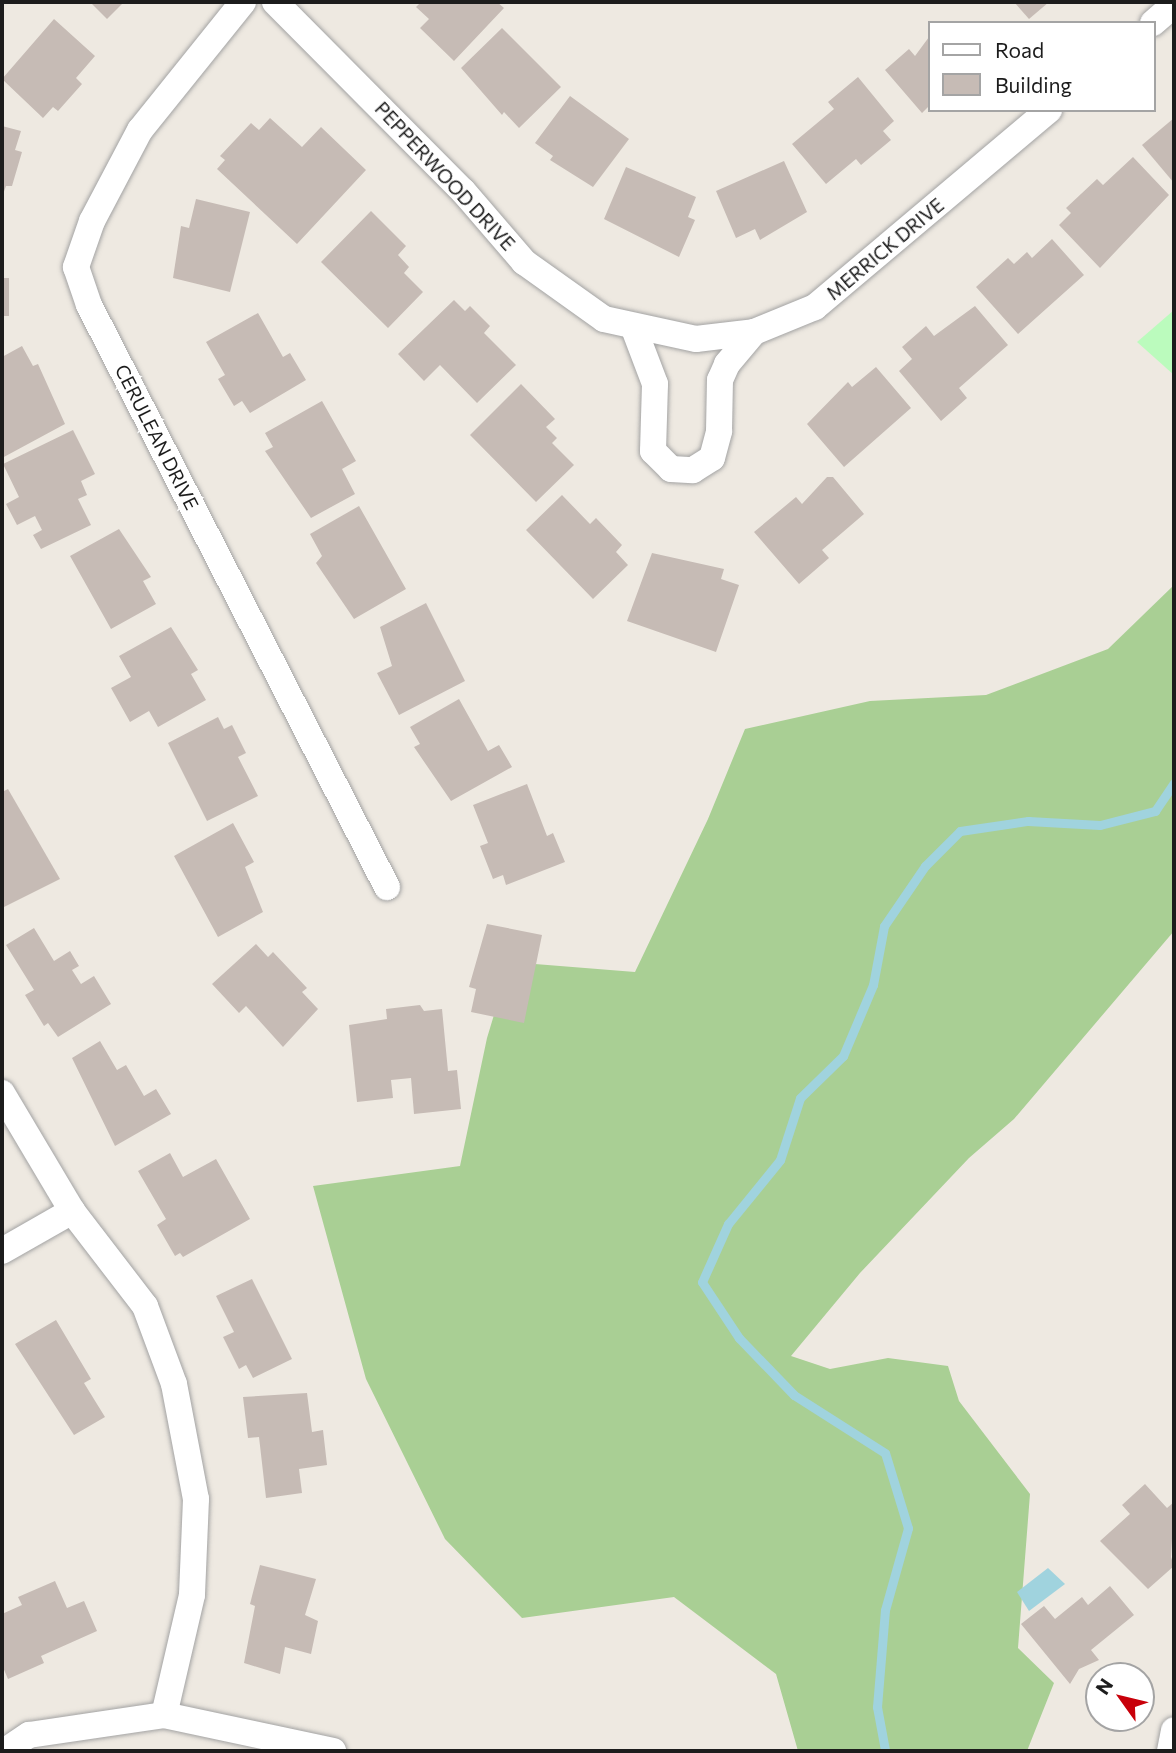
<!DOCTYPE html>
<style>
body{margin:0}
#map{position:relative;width:1176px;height:1753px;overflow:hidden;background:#eee9e1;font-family:Commissioner,sans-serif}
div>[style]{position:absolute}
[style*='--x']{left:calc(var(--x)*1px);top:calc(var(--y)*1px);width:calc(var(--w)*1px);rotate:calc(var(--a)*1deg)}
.forest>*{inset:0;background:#a9cf94}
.park>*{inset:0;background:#bbfbbd}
.water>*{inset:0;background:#a0d3de}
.stream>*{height:9px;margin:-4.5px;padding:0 4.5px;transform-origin:4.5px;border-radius:4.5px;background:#a0d3de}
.building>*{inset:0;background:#c6bbb5;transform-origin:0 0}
.roads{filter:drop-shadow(0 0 2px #a3a3a3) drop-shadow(0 0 2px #a3a3a3)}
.street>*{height:26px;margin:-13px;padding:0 13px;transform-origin:13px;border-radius:13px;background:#fff}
span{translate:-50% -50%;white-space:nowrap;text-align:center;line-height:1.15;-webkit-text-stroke:6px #fff;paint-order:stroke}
.street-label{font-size:19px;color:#1c1c1c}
.frame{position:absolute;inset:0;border:4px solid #1c1c1c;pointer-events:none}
.legend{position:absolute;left:928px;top:21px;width:228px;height:91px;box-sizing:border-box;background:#fff;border:2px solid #a4a4a4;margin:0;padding:9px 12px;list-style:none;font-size:21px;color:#1c1c1c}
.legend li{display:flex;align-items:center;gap:14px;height:35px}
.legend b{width:35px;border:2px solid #a4a4a4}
.north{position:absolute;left:1085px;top:1662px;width:70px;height:70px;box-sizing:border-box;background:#fff;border:2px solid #a4a4a4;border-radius:50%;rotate:304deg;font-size:19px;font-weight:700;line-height:28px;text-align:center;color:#1c1c1c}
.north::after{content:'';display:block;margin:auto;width:24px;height:32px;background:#c8000a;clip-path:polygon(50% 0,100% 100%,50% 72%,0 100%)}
</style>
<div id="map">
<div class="forest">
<div style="clip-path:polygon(1174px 585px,1174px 931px,1014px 1119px,969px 1158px,860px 1273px,791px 1356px,830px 1369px,888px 1358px,948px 1366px,959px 1401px,1030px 1494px,1018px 1648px,1054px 1683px,1027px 1751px,798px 1751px,776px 1674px,674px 1597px,522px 1618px,445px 1539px,366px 1379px,313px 1186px,460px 1166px,487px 1038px,510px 962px,635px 972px,708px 819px,745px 729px,870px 701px,986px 695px,1108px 649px)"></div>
</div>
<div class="park">
<div style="clip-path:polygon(1174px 310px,1174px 375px,1137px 342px)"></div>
</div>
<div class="water">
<div style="clip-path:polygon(1048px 1568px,1065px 1584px,1029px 1611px,1017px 1592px)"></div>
</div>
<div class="stream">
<div style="--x:885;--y:1750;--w:44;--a:-100.5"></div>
<div style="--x:877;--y:1707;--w:97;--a:-85.3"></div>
<div style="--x:885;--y:1610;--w:85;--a:-74.3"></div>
<div style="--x:908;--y:1528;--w:78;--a:-107"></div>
<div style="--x:885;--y:1453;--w:108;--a:-147.5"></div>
<div style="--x:794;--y:1395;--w:79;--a:-134"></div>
<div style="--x:739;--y:1338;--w:67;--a:-123.5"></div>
<div style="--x:702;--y:1282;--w:64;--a:-65.9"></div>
<div style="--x:728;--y:1224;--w:82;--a:-50.9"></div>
<div style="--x:780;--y:1160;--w:65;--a:-72.1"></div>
<div style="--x:800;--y:1098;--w:60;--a:-44.3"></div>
<div style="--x:843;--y:1056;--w:77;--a:-67.1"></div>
<div style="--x:873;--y:985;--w:60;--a:-79.4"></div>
<div style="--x:884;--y:926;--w:73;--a:-55.7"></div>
<div style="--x:925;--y:866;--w:49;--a:-45"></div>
<div style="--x:960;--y:831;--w:69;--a:-8.4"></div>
<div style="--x:1028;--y:821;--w:72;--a:3.2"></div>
<div style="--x:1100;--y:825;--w:57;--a:-14.3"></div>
<div style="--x:1155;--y:811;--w:34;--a:-56"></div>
</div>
<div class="building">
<div style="clip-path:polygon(90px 2px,124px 2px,107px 19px)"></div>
<div style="clip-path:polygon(421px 2px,497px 2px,504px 8px,454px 61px,420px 28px,429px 19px,416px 7px)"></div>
<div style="clip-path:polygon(1014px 2px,1049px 2px,1029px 19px)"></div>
<div style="clip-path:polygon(54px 19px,95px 56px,76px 78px,82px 84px,58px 111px,53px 107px,43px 118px,2px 79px)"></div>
<div style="clip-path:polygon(502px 28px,561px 87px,519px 128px,504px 112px,502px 115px,461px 68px)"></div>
<div style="clip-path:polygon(929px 37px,929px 106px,922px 113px,885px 70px,909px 49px,915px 56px)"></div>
<div style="clip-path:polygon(858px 77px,894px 121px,883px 131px,891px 140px,861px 165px,856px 159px,826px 184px,792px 144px,834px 109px,828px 102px)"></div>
<div style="clip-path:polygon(570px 96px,629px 139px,593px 187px,550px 160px,553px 156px,535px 143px)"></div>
<div style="clip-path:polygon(270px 118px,302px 147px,321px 127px,366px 170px,297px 244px,217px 169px,225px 160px,220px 156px,251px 123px,259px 130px)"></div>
<div style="clip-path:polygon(1174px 118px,1174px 183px,1142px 145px)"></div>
<div style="clip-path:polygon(2px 126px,21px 131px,15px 150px,22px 152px,12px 186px,6px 186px,2px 197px)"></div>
<div style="clip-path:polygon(1133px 157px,1169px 195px,1100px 268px,1059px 225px,1071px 213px,1066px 208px,1097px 179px,1103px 185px)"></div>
<div style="clip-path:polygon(784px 161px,807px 212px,760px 240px,755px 229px,736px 238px,716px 191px)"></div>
<div style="clip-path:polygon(626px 167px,696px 197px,688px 217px,695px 220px,679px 257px,604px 219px)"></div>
<div style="clip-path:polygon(196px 199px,250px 212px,230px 292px,173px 278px,181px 226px,189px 228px)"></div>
<div style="clip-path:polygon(371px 211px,406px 246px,398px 255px,409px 267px,404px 273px,423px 292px,388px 328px,321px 262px)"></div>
<div style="clip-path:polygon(1052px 239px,1084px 275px,1018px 334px,976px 287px,1008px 258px,1014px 264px,1027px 252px,1032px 258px)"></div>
<div style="left:2px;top:278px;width:7px;height:38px"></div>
<div style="clip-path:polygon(454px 300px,465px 311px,470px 306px,490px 326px,484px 333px,516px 365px,477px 403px,440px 365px,424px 381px,398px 354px)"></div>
<div style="clip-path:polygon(975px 306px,1008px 345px,959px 388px,967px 398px,941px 421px,899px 371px,912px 359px,902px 347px,926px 326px,934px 336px)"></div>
<div style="clip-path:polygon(258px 313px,283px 357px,290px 353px,306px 380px,250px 413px,242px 401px,234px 406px,218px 379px,225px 375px,206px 342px)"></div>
<div style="clip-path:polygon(22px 346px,33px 366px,38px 364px,65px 424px,2px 458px,2px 357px)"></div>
<div style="clip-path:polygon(876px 367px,911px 408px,844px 467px,807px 424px,848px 382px,852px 387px)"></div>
<div style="clip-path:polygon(521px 384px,555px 419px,546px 427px,557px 438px,552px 443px,574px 465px,536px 502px,470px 435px)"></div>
<div style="clip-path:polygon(322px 401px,356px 461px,342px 469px,355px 494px,311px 518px,265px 451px,273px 447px,265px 433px)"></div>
<div style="clip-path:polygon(73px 430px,95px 474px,81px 481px,87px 495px,78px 499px,91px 525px,41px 549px,33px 535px,42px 530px,35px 516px,17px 525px,6px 504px,19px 497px,3px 464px)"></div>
<div style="clip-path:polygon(827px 477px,833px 477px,864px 514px,822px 550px,829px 558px,799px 584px,754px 532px,796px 497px,802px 504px)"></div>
<div style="clip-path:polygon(562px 495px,590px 524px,596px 518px,622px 545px,616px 552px,628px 565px,593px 599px,526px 530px)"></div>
<div style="clip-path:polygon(359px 506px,406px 589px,354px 619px,316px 563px,322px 556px,310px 534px)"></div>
<div style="clip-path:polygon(119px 529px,151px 577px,143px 581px,156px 604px,111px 629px,70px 556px)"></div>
<div style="clip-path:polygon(652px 553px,724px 569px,721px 579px,739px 585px,716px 652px,627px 621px)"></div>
<div style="clip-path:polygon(426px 603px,465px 681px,399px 715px,377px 673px,392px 666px,380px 627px)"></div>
<div style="clip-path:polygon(171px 627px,198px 670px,191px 674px,206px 700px,158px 727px,149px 711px,130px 722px,111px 688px,131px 677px,119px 656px)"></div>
<div style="clip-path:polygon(459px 699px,488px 751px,499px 745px,512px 767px,451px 801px,414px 747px,420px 744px,410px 727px)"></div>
<div style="clip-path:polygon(218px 717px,224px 729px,232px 725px,246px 753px,238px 757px,258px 796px,207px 821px,168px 743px)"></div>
<div style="clip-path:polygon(527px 784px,547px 836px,553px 833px,565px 862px,506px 885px,503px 875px,493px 879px,480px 846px,488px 843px,473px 805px)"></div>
<div style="clip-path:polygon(8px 789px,60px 879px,2px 908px,2px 792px)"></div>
<div style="clip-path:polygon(233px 823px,254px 862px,245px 867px,263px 912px,218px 937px,174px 856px)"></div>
<div style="clip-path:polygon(487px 924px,542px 935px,524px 1023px,471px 1012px,476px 989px,469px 987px)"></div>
<div style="clip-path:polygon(34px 928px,54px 961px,70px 951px,79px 966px,72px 970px,81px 984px,94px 976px,111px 1004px,58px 1037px,48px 1023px,44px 1026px,25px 995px,34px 990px,6px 945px)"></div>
<div style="clip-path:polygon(256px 944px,268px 957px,273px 952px,307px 988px,302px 992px,318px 1009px,283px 1047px,246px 1006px,239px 1013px,212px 984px)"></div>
<div style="clip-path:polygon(420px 1005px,424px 1011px,442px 1009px,448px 1071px,457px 1070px,461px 1109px,414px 1114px,411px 1078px,391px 1080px,393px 1098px,357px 1102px,349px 1025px,387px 1019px,386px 1009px)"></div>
<div style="clip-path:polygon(100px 1041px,117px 1070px,126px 1065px,144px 1096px,156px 1089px,171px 1114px,115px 1146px,72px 1058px)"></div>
<div style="clip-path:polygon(170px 1153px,183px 1177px,216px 1159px,250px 1219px,183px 1257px,180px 1253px,175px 1256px,157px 1225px,166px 1219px,138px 1171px)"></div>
<div style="clip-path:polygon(252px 1279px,292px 1359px,253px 1378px,246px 1365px,239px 1369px,223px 1337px,234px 1332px,216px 1296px)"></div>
<div style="clip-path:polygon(56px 1320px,91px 1379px,84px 1383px,105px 1417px,74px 1435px,15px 1344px)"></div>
<div style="clip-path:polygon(307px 1393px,312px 1432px,323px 1430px,327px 1465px,299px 1469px,302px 1493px,266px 1498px,259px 1437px,248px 1438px,243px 1397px)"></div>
<div style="clip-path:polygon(1145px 1484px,1167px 1508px,1174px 1502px,1171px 1557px,1174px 1566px,1148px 1589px,1100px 1541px,1130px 1514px,1122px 1505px)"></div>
<div style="clip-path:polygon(260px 1565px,316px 1579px,305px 1615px,318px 1621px,311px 1654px,285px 1647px,280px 1674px,244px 1663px,255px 1606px,250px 1604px)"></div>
<div style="clip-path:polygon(55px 1581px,67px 1608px,84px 1601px,97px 1631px,41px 1656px,44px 1663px,8px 1679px,2px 1665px,2px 1614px,22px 1605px,18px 1597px)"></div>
<div style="clip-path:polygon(1110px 1586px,1134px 1615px,1091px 1650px,1099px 1660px,1079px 1669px,1070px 1684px,1021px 1624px,1044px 1606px,1055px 1619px,1082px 1597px,1088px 1605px)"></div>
</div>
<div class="roads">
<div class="street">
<div style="--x:243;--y:2;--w:164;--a:128.8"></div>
<div style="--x:140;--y:130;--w:103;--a:117.8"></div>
<div style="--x:92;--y:221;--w:49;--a:109.2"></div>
<div style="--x:76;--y:267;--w:40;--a:71.1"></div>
<div style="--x:89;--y:305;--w:654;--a:62.89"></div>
<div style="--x:275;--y:2;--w:267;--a:45.2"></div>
<div style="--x:463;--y:191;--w:94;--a:49.3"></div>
<div style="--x:524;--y:262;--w:98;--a:35.5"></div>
<div style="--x:604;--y:319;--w:94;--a:12.3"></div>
<div style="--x:696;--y:339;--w:58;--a:-6.9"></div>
<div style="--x:754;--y:332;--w:66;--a:-22.3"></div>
<div style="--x:815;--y:307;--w:306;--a:-40.1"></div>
<div style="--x:1153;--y:23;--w:28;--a:-41"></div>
<div style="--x:633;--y:326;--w:62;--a:69.2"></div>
<div style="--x:655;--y:384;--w:67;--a:91.7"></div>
<div style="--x:653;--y:451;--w:25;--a:45"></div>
<div style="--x:671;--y:469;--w:22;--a:3"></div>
<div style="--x:693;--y:470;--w:22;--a:-32"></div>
<div style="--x:712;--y:458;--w:28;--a:-75"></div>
<div style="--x:719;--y:431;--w:51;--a:-88.9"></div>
<div style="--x:720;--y:380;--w:17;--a:-66"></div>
<div style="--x:727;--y:364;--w:42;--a:-49.8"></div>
<div style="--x:2;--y:1093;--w:137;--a:59.3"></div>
<div style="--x:72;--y:1211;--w:120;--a:52.5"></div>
<div style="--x:145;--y:1306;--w:83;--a:69.6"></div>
<div style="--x:174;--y:1384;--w:117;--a:79.2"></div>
<div style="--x:196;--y:1499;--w:96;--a:92.4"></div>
<div style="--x:192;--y:1595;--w:123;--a:103.1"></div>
<div style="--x:2;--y:1251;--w:81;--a:-29.7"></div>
<div style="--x:5;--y:1751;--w:29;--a:-34"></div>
<div style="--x:29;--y:1735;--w:136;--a:-8.4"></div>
<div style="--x:164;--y:1715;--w:173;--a:12"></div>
<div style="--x:1170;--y:1751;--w:21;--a:-79"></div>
</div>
</div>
<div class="street-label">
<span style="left:445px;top:176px;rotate:47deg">PEPPERWOOD DRIVE</span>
<span style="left:885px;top:249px;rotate:-40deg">MERRICK DRIVE</span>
<span style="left:157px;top:437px;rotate:63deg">CERULEAN DRIVE</span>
</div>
<div class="frame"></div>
<ul class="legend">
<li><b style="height:9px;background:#fff"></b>Road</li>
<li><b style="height:19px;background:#c6bbb5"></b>Building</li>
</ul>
<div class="north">N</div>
</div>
